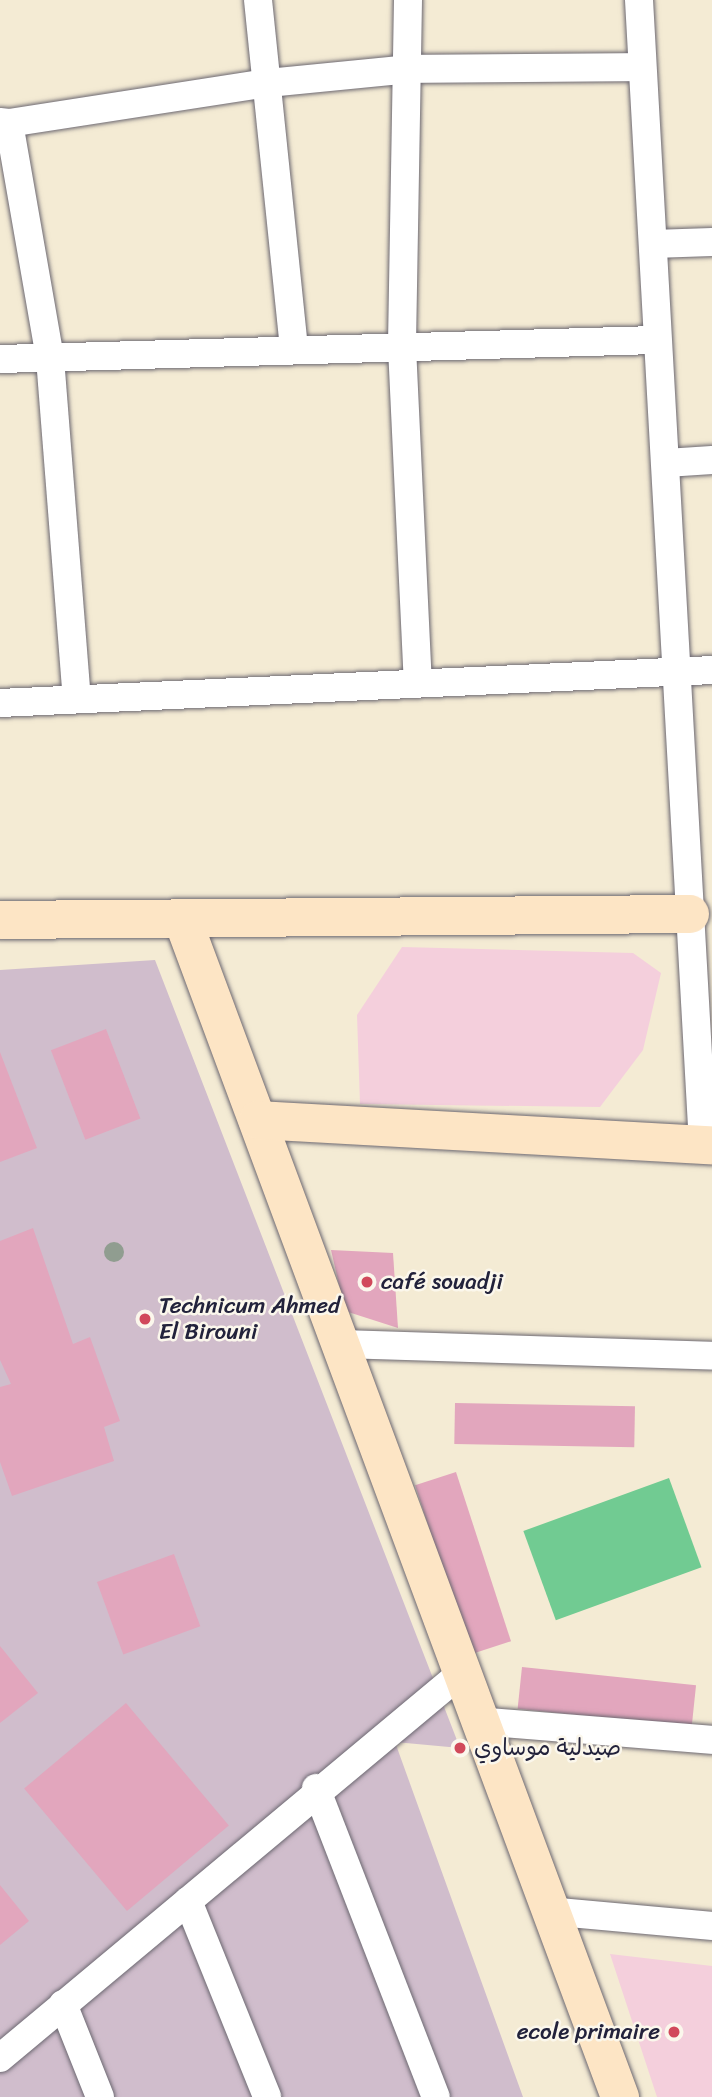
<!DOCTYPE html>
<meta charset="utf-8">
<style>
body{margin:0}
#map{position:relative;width:712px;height:2097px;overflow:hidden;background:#f4ebd4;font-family:Sriracha,"Playpen Sans Arabic",sans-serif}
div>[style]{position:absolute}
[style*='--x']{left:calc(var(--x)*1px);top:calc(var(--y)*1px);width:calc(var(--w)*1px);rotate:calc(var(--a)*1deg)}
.built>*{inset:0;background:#f4cfdc}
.industrial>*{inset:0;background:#d0bdcc}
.green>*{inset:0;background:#71cb92;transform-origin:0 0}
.building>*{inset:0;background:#e2a6bd;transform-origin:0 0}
.roads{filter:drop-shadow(0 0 2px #6c6871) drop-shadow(0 0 2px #6c6871)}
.street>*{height:28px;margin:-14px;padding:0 14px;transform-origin:14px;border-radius:14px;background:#fff}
.secondary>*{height:38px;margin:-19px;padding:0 19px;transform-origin:19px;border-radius:19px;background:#fde5c5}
.trees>*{width:20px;height:20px;margin:-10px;border-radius:50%;background:#909d90}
.dots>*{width:19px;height:19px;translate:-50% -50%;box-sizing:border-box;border:4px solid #fbf7ec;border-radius:50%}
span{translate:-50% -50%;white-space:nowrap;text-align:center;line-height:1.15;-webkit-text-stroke:5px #fbf7ec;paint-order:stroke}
.poi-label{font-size:23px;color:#22223b}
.left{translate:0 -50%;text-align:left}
.right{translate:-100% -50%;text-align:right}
</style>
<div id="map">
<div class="built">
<div style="clip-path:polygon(402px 947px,633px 953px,661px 973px,643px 1050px,600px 1107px,360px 1104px,357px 1015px)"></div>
<div style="clip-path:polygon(610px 1954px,712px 1966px,712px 2097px,657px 2097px)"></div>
</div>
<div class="industrial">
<div style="clip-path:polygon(155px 960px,460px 1748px,395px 1742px,523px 2097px,0 2097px,0 970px)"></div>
</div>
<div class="green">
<div style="left:669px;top:1478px;width:95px;height:155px;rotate:70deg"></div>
</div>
<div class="building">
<div style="left:106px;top:1029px;width:96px;height:59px;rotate:69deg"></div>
<div style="clip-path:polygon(0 1052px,37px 1148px,0 1162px)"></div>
<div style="clip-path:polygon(33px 1228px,73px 1344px,90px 1337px,120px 1421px,104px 1427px,114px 1461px,12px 1496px,0 1462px,0 1387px,11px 1384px,0 1360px,0 1241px)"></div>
<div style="clip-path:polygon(331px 1250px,393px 1253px,398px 1328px,345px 1311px)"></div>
<div style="left:455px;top:1403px;width:180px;height:41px;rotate:1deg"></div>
<div style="left:456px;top:1472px;width:178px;height:43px;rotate:72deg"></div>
<div style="left:174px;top:1554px;width:77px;height:82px;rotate:70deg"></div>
<div style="clip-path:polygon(0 1646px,38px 1693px,0 1723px)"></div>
<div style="left:522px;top:1667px;width:175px;height:42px;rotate:6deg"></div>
<div style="left:126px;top:1703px;width:160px;height:133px;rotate:50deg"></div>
<div style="clip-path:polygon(0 1885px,29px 1921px,0 1945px)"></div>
</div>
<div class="roads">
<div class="street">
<div style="--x:258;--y:0;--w:351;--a:84.1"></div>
<div style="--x:408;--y:0;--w:347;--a:91"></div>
<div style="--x:402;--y:347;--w:336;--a:87.3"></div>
<div style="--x:639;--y:0;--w:1146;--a:86.8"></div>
<div style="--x:0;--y:122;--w:9;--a:6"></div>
<div style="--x:9;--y:123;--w:239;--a:80.1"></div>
<div style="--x:50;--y:358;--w:341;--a:85.5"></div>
<div style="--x:9;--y:123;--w:262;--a:-8.8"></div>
<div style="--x:268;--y:83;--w:143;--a:-5.6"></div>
<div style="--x:410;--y:69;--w:229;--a:-0.5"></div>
<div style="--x:653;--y:244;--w:59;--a:-1.9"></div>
<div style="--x:0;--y:359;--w:656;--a:-1.66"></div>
<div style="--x:666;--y:463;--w:46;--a:-3.7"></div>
<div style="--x:0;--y:703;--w:713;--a:-2.65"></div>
<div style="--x:340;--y:1344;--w:372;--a:1.8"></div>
<div style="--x:477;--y:1721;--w:236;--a:4.6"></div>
<div style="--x:316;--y:1788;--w:331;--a:68.8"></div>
<div style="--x:188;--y:1901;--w:211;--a:68"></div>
<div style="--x:548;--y:1911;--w:165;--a:5.2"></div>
<div style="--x:63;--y:2004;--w:100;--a:68.3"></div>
<div style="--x:0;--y:2058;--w:599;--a:-39.85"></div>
</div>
<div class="secondary">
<div style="--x:182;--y:918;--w:1258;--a:69.62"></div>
<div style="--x:0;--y:920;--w:690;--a:-0.5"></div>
<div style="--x:258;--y:1120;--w:455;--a:3.2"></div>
</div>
</div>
<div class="trees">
<div style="left:114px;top:1252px"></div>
</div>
<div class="dots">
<div style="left:367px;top:1282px;background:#d1495b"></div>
<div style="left:145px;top:1319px;background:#d1495b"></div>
<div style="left:460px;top:1748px;background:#d1495b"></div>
<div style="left:674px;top:2032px;background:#d1495b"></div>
</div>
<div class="poi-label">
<span class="left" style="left:381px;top:1282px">café souadji</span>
<span class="left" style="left:159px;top:1319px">Technicum Ahmed<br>El Birouni</span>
<span class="left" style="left:474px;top:1748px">صيدلية موساوي</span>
<span class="right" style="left:660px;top:2032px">ecole primaire</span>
</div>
</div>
